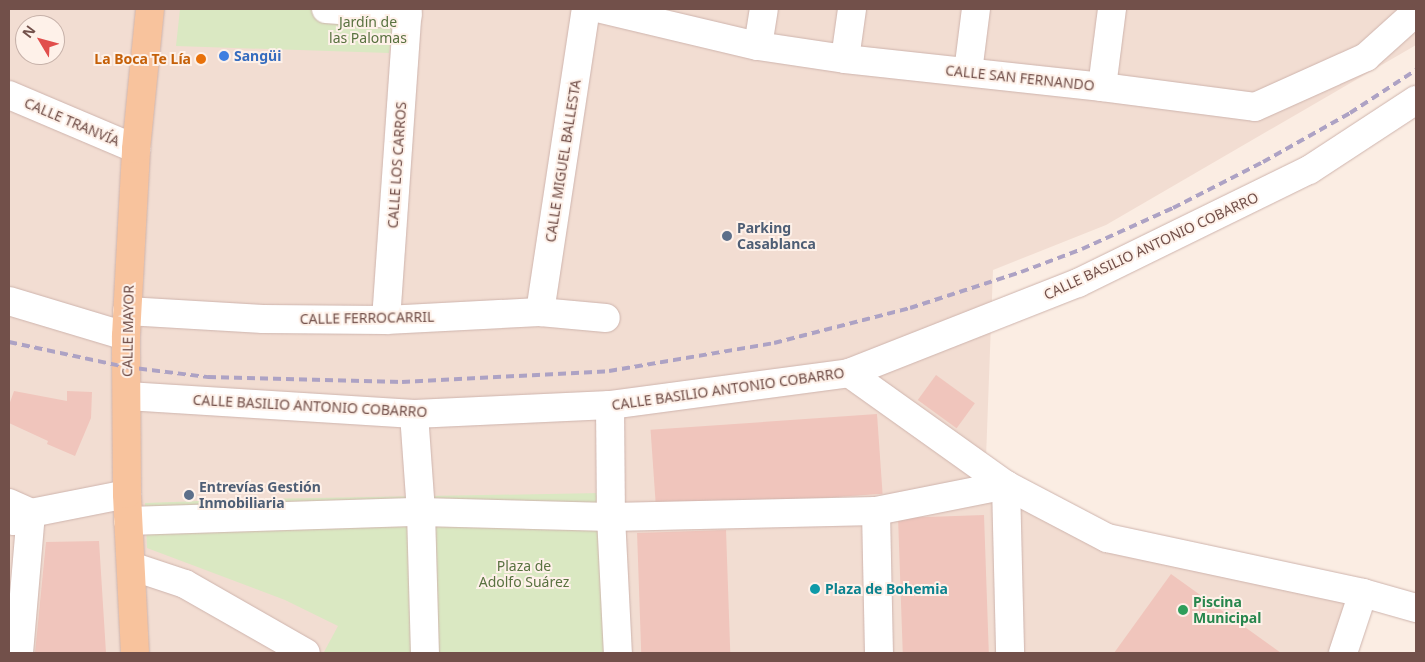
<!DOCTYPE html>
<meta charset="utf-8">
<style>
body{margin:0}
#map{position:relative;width:1425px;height:662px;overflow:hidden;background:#fbede3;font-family:"Noto Sans",sans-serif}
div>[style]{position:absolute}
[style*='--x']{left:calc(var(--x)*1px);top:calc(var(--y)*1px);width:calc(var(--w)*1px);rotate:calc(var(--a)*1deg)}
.residential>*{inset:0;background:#f2ddd2}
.green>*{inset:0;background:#dae8c2}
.building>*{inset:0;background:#f0c5bc;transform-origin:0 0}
.roads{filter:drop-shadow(0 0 1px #ceb4ad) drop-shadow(0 0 1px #ceb4ad)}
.minor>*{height:28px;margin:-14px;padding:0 14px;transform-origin:14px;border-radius:14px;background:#fff}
.major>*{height:28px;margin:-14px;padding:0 14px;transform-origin:14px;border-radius:14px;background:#f8c39d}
.rail>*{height:4px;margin-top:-2px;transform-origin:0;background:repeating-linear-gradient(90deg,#ada2c4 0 8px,transparent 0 13px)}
.dots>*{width:14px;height:14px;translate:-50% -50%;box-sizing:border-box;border:2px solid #fef1e9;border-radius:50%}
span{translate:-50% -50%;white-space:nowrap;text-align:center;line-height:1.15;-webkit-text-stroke:4px #fef1e9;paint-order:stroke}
.park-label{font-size:14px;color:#597240}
.shop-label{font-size:14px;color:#366cbe;font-weight:700}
.left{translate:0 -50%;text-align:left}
.food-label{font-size:14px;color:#c56008;font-weight:700}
.right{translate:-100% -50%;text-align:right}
.street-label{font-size:14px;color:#72504a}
.service-label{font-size:14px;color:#4e5e75;font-weight:700}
.culture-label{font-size:14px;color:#0d838f;font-weight:700}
.leisure-label{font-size:14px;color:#27864d;font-weight:700}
.frame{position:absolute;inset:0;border:10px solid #72504a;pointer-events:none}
.north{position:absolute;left:15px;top:15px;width:50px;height:50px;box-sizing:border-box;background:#fef1e9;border:1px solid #c6b1a9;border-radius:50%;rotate:307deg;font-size:14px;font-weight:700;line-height:20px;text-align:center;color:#72504a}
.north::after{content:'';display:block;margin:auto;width:18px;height:22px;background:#e14e4c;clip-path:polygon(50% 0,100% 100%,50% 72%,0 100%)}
</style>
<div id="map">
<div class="residential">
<div style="clip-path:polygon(evenodd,9px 9px,1416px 9px,1416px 45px,1106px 225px,993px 270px,986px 458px,1114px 531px,1367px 606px,1351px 653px,9px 653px,9px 9px,25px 25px,55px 25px,55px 55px,25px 55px,25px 25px)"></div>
</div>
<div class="green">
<div style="clip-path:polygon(180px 9px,395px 9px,389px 53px,176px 46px)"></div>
<div style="clip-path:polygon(602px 493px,606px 653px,325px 653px,324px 652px,338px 626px,285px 600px,147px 548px,145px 503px,259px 499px)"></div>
</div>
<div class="building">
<div style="left:936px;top:375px;width:48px;height:31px;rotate:36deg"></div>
<div style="clip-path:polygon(14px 391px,67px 401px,67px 391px,92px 392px,91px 418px,75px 456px,47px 444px,48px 441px,9px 423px,9px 405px)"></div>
<div style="left:877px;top:414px;width:80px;height:227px;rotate:86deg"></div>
<div style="left:984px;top:515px;width:138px;height:86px;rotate:88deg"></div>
<div style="left:726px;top:530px;width:123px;height:89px;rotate:88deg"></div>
<div style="clip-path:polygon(99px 541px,106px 653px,35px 653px,46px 542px)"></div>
<div style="clip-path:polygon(1171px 574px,1281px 653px,1114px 653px)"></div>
</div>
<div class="roads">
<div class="minor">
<div style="--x:326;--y:9;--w:82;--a:4.2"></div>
<div style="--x:601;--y:9;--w:161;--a:13.3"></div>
<div style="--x:758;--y:46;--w:88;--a:8.5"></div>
<div style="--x:845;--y:59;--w:259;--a:6.2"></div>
<div style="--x:1102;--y:87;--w:154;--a:7.4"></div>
<div style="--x:1255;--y:107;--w:122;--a:-24.2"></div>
<div style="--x:1366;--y:57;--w:67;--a:-42"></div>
<div style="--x:758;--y:46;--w:37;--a:-81"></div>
<div style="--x:845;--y:59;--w:50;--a:-82"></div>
<div style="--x:968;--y:72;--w:64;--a:-82.8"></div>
<div style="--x:1102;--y:87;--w:79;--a:-82.7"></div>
<div style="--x:9;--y:95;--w:138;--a:23"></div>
<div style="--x:9;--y:301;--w:122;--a:16.7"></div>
<div style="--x:127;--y:311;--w:136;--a:3.4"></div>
<div style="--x:263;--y:319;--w:123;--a:0.5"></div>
<div style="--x:386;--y:320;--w:154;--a:-3"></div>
<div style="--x:540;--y:312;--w:66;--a:5.2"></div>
<div style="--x:540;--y:312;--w:306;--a:-81.4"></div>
<div style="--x:386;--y:320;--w:312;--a:-86"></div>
<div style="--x:849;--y:373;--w:193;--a:35.5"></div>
<div style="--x:1006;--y:485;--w:114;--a:27.7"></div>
<div style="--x:1107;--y:538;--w:262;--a:12.1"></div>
<div style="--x:1363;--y:593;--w:55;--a:15.8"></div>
<div style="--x:127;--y:396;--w:288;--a:3.6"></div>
<div style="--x:414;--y:414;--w:196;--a:-2.6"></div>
<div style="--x:610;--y:405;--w:241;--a:-7.6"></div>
<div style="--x:849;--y:373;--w:246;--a:-21.5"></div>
<div style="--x:1078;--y:283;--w:257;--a:-26.1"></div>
<div style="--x:1309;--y:170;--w:128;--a:-33.2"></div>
<div style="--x:610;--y:405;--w:112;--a:89.5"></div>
<div style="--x:611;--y:517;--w:136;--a:87.1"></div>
<div style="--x:414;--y:414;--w:98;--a:85.9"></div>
<div style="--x:421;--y:512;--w:141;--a:88.4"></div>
<div style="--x:9;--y:503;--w:24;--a:24"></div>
<div style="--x:31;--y:513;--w:141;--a:94.9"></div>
<div style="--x:876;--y:511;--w:142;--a:88.8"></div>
<div style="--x:14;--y:521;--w:19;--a:-25"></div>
<div style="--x:31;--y:513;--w:98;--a:-11.2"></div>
<div style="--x:128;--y:521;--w:293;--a:-1.8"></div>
<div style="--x:421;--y:512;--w:190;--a:1.5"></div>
<div style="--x:611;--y:517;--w:265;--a:-1.3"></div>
<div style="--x:876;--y:511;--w:133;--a:-11.3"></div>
<div style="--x:1006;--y:485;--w:168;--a:88.6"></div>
<div style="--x:131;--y:566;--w:57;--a:18.4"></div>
<div style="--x:185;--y:584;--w:139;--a:29.7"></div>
<div style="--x:1343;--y:653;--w:63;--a:-71.6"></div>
</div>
<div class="major">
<div style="--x:135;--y:653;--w:159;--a:-92.9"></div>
<div style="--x:127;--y:494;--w:158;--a:-90.4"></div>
<div style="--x:126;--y:336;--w:187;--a:-86.9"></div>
<div style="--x:136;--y:149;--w:141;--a:-84.3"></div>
</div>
</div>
<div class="rail">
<div style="--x:9;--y:342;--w:120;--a:12.1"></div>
<div style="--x:126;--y:367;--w:83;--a:7"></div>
<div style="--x:208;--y:377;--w:194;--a:1.5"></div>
<div style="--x:402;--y:382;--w:207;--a:-3"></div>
<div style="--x:609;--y:371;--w:167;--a:-9.6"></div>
<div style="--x:774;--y:343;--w:140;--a:-14.4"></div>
<div style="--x:910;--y:308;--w:117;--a:-18"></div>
<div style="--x:1021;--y:272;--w:65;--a:-20.7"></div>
<div style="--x:1082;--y:249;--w:100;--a:-24.3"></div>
<div style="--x:1173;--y:208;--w:101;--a:-27.1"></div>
<div style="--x:1263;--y:162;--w:100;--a:-29.4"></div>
<div style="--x:1350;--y:113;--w:79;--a:-33.1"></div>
</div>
<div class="dots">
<div style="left:224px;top:56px;background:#3f7fe0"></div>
<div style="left:201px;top:59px;background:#e8710a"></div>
<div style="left:727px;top:236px;background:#5c6f8a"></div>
<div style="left:189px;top:495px;background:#5c6f8a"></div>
<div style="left:815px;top:589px;background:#0f9aa8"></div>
<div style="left:1183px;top:610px;background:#2e9e5b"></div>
</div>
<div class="park-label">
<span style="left:368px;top:30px">Jardín de<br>las Palomas</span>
<span style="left:524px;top:574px">Plaza de<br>Adolfo Suárez</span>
</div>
<div class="shop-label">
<span class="left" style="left:234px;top:56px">Sangüi</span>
</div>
<div class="food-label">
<span class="right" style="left:191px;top:59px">La Boca Te Lía</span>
</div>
<div class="street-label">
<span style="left:1020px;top:78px;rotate:6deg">CALLE SAN FERNANDO</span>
<span style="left:72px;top:122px;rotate:23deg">CALLE TRANVÍA</span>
<span style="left:563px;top:161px;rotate:-81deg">CALLE MIGUEL BALLESTA</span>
<span style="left:397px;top:165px;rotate:-86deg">CALLE LOS CARROS</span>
<span style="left:1151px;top:246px;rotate:-25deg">CALLE BASILIO ANTONIO COBARRO</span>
<span style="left:367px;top:318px;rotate:-1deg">CALLE FERROCARRIL</span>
<span style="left:128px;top:331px;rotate:-89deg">CALLE MAYOR</span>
<span style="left:728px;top:389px;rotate:-8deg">CALLE BASILIO ANTONIO COBARRO</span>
<span style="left:310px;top:406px;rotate:3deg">CALLE BASILIO ANTONIO COBARRO</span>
</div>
<div class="service-label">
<span class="left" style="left:737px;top:236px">Parking<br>Casablanca</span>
<span class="left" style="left:199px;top:495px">Entrevías Gestión<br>Inmobiliaria</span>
</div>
<div class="culture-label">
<span class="left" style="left:825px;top:589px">Plaza de Bohemia</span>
</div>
<div class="leisure-label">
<span class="left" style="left:1193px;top:610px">Piscina<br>Municipal</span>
</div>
<div class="frame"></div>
<div class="north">N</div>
</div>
